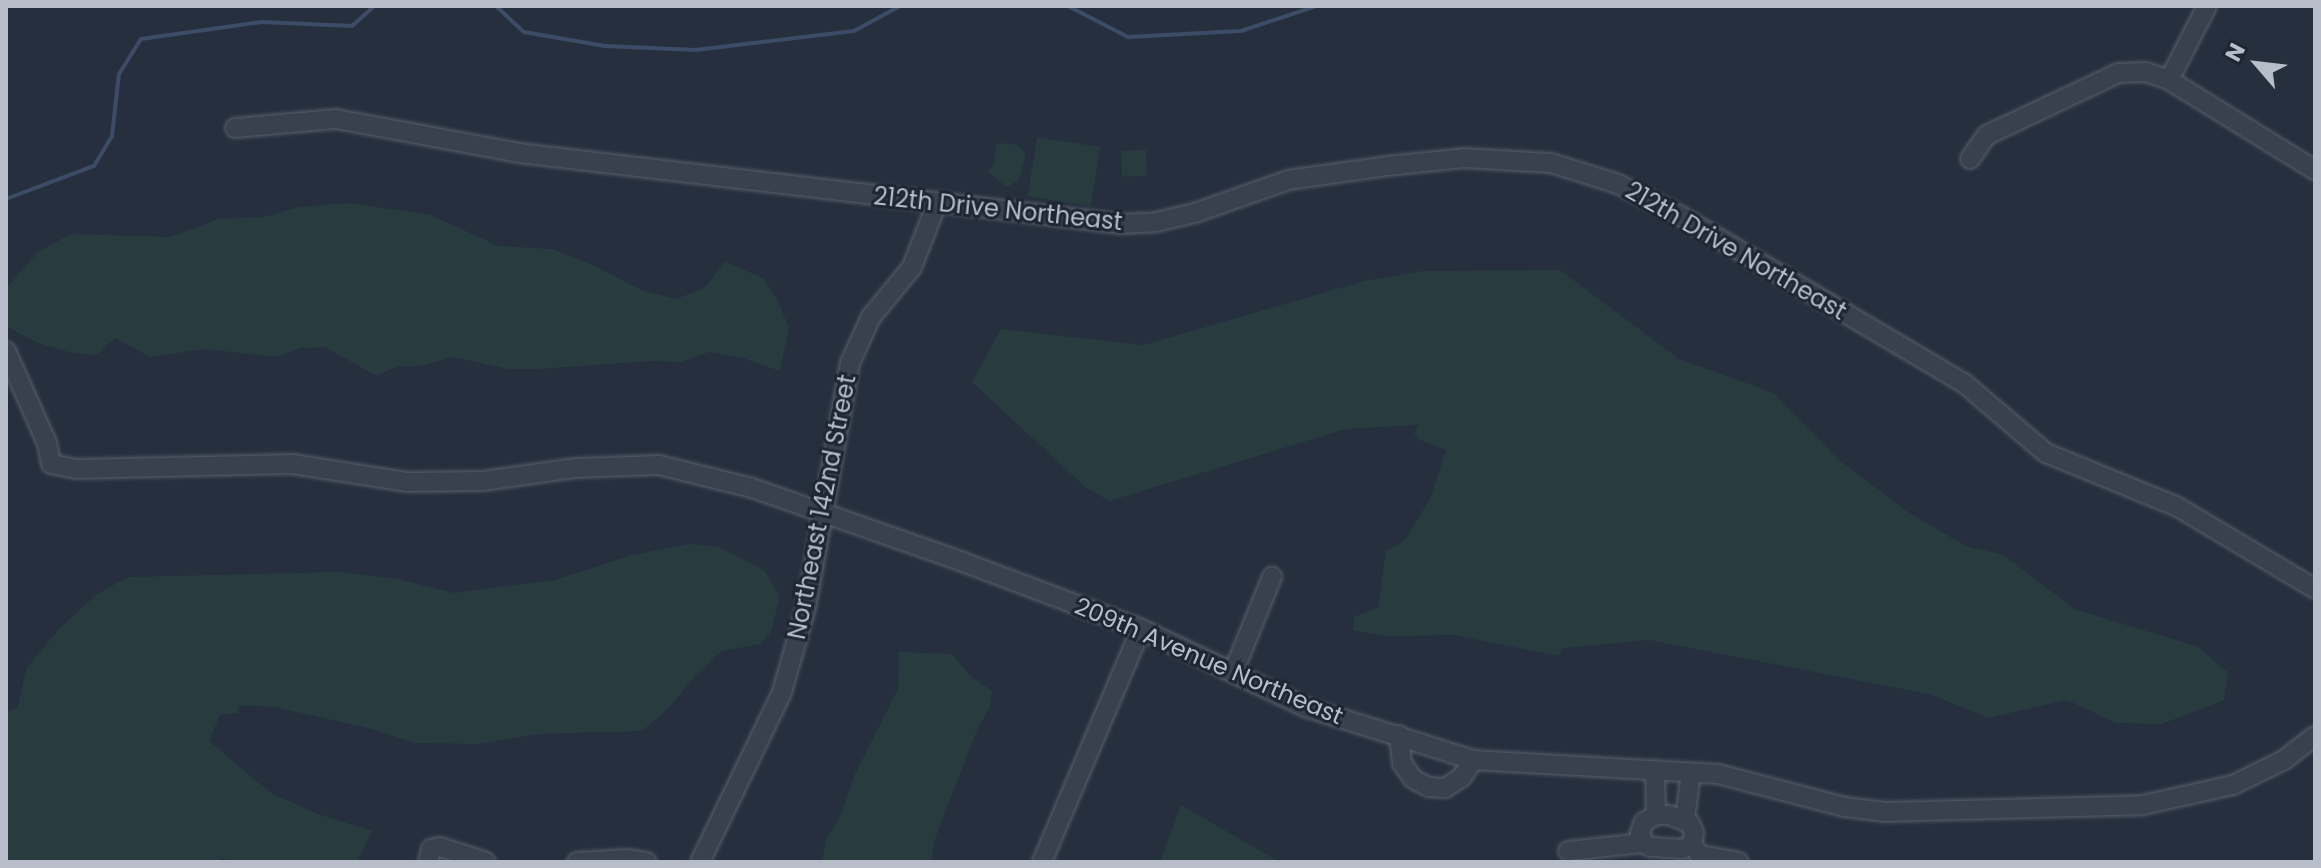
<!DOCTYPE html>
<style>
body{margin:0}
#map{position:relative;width:2321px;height:868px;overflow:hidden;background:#262f3e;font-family:Poppins,sans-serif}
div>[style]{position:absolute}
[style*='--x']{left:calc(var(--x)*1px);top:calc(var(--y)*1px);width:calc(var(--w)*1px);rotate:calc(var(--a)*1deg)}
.green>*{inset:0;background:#283b3f;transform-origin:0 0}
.stream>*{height:4px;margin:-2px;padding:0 2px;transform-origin:2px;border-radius:2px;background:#3d4c66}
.roads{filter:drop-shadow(0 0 2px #585f6c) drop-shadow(0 0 2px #585f6c)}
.minor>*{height:18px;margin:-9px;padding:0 9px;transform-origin:9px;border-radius:9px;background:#3a414e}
span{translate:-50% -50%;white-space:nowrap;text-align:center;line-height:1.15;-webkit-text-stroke:6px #1f2633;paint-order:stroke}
.street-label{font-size:24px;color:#b7bdc9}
.frame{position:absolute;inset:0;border:8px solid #b7bdc9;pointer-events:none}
.north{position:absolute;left:2217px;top:24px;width:80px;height:80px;-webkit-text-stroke:6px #1f2633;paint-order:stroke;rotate:298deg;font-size:22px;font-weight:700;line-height:32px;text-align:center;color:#b7bdc9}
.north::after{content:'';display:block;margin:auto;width:28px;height:36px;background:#b7bdc9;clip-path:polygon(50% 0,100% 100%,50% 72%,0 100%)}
</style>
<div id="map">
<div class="green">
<div style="left:1037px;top:137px;width:64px;height:60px;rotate:9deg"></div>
<div style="clip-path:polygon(1001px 143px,1018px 145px,1026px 154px,1019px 180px,1007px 187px,988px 172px,994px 163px,996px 145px)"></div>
<div style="left:1146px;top:150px;width:26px;height:25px;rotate:88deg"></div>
<div style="clip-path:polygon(349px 203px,431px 215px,498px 246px,552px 249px,597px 267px,643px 291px,676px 299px,704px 288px,725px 262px,763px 278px,777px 299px,789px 328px,780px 371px,743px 358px,709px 352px,681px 362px,649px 361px,539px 369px,509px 369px,453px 357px,419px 366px,398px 366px,377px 376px,325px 347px,301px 348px,276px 357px,205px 349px,150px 357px,115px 338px,97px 355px,72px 353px,38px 343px,6px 326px,6px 288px,37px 253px,70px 234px,171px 237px,218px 219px,264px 217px,299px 207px)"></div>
<div style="clip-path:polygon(1560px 270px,1679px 359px,1774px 393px,1840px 461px,1911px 514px,1966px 546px,2004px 555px,2074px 609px,2196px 646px,2228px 672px,2224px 700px,2162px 724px,2116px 723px,2067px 700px,1989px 718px,1929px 694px,1649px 640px,1562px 648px,1559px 656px,1454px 635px,1385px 636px,1353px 630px,1354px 617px,1378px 607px,1386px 551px,1405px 540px,1431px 497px,1446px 450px,1420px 440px,1414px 433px,1419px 425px,1346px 429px,1109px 501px,1084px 486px,972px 382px,1001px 329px,1144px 345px,1364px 281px,1422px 271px)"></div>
<div style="clip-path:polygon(690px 544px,719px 547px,764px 570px,780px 596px,771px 632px,760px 644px,722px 651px,696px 675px,667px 710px,642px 731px,538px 734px,479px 744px,415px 743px,372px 729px,275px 707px,245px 705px,238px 707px,239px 713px,220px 715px,209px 741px,271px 793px,318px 814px,372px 831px,357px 862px,231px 862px,223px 858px,218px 862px,6px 862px,6px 713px,18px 707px,26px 669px,59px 629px,97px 594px,128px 577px,338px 572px,398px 579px,454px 593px,555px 580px,632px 555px)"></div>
<div style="clip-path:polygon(899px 652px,952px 654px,969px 675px,992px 691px,990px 707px,977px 730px,946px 810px,935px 839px,931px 862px,822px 862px,826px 840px,840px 817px,855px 774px,898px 689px)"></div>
<div style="clip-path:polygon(1181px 805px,1280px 862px,1160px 862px)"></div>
</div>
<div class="stream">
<div style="--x:496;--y:6;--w:38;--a:43"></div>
<div style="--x:524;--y:32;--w:82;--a:9.8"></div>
<div style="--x:605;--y:46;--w:91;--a:2.5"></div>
<div style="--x:696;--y:50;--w:159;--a:-6.9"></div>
<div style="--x:854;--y:31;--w:52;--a:-28.5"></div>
<div style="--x:1068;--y:6;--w:68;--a:27.3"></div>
<div style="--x:1128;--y:37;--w:113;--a:-3"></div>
<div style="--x:1241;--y:31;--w:79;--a:-18.4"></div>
<div style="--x:6;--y:199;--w:94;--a:-20.6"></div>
<div style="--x:94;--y:166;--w:35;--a:-59"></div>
<div style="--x:112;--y:136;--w:62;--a:-83.6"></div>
<div style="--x:119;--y:74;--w:41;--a:-57.8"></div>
<div style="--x:141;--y:39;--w:122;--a:-8"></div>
<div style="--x:262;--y:22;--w:90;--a:2.5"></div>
<div style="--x:352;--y:26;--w:30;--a:-42"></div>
</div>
<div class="roads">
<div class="minor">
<div style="--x:2169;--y:80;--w:83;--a:-62.8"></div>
<div style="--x:235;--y:128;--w:101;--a:-5.1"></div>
<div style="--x:336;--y:119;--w:186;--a:10.5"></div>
<div style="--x:519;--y:153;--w:607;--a:6.72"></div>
<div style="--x:1122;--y:224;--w:34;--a:-3"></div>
<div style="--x:1156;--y:222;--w:40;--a:-13"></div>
<div style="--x:1195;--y:213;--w:99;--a:-19.5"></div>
<div style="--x:1288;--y:180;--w:100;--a:-8"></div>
<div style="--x:1387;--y:166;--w:77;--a:-5.9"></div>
<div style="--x:1464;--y:158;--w:87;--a:3.3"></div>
<div style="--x:1551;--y:163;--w:70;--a:17.4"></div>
<div style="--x:1618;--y:184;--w:71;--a:26.9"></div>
<div style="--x:1681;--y:216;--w:330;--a:30.6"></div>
<div style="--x:1965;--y:384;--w:106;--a:40.4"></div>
<div style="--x:2046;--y:453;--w:140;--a:22.2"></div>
<div style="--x:2176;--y:506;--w:162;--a:30.8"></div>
<div style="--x:1970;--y:159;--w:29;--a:-55"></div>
<div style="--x:1987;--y:135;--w:145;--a:-25.3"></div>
<div style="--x:2118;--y:73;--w:28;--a:-2"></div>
<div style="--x:2146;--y:72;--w:24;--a:19"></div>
<div style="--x:2169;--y:80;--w:172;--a:31.7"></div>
<div style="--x:6;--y:351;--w:101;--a:66"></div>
<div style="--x:47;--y:443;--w:21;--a:79"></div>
<div style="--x:51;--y:464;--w:25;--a:11"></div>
<div style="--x:76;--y:469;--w:216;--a:-1.3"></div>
<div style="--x:292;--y:464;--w:116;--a:8.9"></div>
<div style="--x:407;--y:482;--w:76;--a:-0.8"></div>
<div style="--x:483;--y:481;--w:94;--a:-8"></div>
<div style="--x:576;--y:468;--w:83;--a:-2.1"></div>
<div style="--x:659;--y:465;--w:96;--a:13.9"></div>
<div style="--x:752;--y:488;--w:224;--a:19.3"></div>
<div style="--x:963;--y:562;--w:190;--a:20.6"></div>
<div style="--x:1141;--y:629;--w:182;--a:25.4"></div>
<div style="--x:1305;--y:707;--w:176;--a:17.5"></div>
<div style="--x:1473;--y:760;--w:245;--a:3.3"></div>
<div style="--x:1718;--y:774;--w:131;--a:14.6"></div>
<div style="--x:1845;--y:807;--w:39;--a:7"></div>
<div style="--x:1884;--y:812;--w:259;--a:-1.5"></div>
<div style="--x:2143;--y:805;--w:92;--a:-12.5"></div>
<div style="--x:2233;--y:785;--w:57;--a:-26.1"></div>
<div style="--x:2284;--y:760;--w:39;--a:-38"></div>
<div style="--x:1233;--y:673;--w:104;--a:-67.9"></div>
<div style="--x:1399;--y:735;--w:28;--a:84"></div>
<div style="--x:1402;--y:763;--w:19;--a:55"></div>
<div style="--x:1413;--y:779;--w:18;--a:27"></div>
<div style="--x:1429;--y:787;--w:16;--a:4"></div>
<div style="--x:1445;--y:788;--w:20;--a:-33"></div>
<div style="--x:1462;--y:777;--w:20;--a:-57"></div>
<div style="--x:1655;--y:770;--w:45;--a:88.7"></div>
<div style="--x:1656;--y:815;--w:13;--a:0"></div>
<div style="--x:1669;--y:815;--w:22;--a:21"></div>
<div style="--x:1690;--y:823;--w:11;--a:68"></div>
<div style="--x:1694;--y:833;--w:12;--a:99"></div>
<div style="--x:1692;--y:845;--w:11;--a:158"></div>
<div style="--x:1682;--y:849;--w:32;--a:-176"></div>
<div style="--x:1650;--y:847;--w:8;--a:-150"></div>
<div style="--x:1643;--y:843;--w:11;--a:-105"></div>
<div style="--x:1640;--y:832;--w:11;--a:-68"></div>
<div style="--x:1644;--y:822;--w:14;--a:-30"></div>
<div style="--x:1685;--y:819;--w:47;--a:-82.7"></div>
<div style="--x:1692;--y:845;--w:13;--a:51"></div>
<div style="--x:1700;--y:855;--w:39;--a:10"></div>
<div style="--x:1568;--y:851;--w:75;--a:-6.1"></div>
<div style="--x:428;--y:862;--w:13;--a:-77"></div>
<div style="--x:431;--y:849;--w:9;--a:-13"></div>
<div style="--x:440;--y:847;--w:48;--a:18.1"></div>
<div style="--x:577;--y:862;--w:50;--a:-3.4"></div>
<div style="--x:627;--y:859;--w:20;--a:9"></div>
<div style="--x:700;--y:862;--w:189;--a:-64.2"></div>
<div style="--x:782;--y:692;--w:87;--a:-74.1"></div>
<div style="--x:806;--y:608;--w:249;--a:-79.8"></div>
<div style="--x:850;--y:363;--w:51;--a:-65.5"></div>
<div style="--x:871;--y:317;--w:65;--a:-50.6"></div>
<div style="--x:912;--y:267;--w:69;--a:-68.7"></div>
<div style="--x:1042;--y:862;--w:253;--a:-67"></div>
</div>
</div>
<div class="street-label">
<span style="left:998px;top:209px;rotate:6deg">212th Drive Northeast</span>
<span style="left:1736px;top:251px;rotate:30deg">212th Drive Northeast</span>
<span style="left:822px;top:507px;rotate:-79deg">Northeast 142nd Street</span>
<span style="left:1209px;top:661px;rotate:23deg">209th Avenue Northeast</span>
</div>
<div class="frame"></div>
<div class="north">N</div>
</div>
